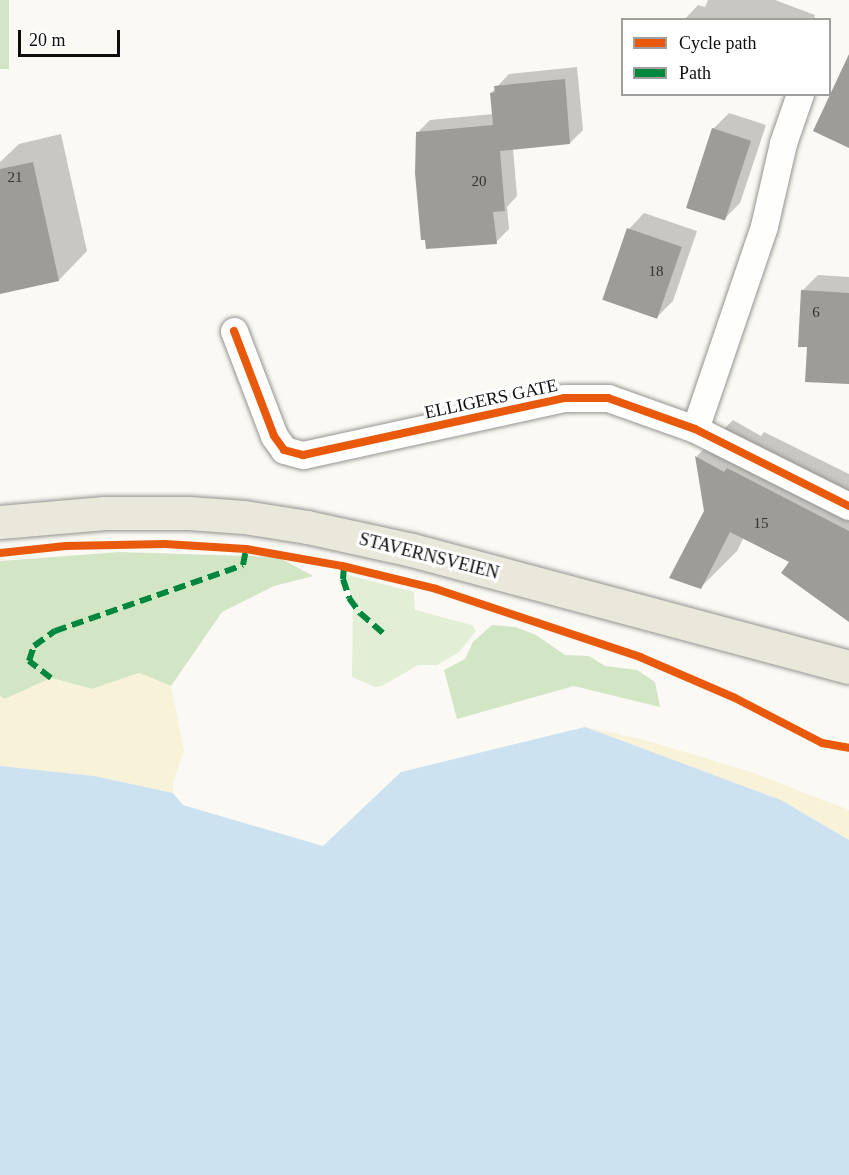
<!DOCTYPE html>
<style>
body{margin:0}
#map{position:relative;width:849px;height:1175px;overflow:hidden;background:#faf9f3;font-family:Georgia,serif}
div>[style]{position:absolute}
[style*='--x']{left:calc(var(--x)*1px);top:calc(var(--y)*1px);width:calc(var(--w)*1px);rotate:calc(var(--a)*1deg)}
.green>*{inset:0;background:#e2eed5}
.forest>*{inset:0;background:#d2e5c4;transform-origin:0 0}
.sand>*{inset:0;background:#f7f2d8}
.water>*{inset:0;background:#cde2f1}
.shadow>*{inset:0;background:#0003}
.building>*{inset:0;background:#9e9c98;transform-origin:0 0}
.roads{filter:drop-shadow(0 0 2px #949491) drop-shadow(0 0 2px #949491)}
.street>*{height:27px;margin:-13.5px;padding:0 13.5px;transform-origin:13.5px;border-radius:13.5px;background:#fefefd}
.primary>*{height:33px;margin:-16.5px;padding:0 16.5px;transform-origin:16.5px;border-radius:16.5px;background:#eae8db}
.quiet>*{height:6px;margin-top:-3px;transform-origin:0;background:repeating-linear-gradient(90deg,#00873e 0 12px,transparent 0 18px)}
.cycleway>*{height:8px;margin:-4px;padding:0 4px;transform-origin:4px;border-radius:4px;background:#e8590c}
span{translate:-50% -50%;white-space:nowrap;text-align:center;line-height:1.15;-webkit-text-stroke:6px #fff;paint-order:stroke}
.number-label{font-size:15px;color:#323230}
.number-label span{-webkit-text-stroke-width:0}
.street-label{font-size:18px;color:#0e0e0e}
.legend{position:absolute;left:621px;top:18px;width:210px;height:78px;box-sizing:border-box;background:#fff;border:2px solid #9f9f9f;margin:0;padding:8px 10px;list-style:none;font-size:18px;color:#0e0e0e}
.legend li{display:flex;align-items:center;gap:12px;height:30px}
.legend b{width:30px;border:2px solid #9f9f9f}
.scale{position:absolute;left:18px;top:30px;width:102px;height:27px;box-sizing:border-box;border:3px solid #0e0e0e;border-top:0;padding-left:8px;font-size:18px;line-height:21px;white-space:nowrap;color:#0e0e0e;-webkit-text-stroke:4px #fff;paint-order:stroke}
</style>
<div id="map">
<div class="green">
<div style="clip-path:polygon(344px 574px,414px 592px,415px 610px,472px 625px,476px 631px,459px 652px,437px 665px,418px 665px,382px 686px,375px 687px,352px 677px,353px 601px)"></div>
</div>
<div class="forest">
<div style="left:0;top:0;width:9px;height:69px"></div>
<div style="clip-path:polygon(120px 552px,278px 557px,313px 576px,274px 586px,222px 612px,171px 686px,139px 673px,92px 689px,51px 678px,5px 699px,0 696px,0 561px)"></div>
<div style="clip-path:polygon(492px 625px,515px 627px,536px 635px,565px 655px,589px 656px,605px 666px,637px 670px,655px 682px,660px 707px,574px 686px,457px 719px,444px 670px,465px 659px,473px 642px)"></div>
</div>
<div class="sand">
<div style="clip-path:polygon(139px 673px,171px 686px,184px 751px,173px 782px,173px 793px,94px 776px,0 766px,0 696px,5px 699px,51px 678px,92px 689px)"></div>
<div style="clip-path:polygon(585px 727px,645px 740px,751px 772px,849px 810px,849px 840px,781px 800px)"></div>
</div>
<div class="water">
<div style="clip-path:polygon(585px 727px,781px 800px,849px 840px,849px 1175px,0 1175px,0 766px,94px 776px,173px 793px,183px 805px,323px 846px,401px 772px)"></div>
</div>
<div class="shadow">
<div style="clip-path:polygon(708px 0,775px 0,815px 15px,814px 20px,684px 20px,698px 5px,705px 7px)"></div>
<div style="clip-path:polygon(577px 67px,583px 130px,570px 143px,513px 148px,517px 196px,507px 207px,509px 229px,496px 242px,417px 133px,430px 120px,493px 114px,491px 93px,509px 74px)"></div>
<div style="clip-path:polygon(729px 113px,766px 125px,740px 203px,724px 219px,713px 129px)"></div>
<div style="clip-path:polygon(61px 134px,87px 251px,59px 280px,0 293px,0 162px,19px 144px)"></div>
<div style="clip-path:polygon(644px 213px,697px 231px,673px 301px,657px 317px,629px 229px)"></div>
<div style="clip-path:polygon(818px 275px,849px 277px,849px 382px,809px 346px,802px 291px)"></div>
<div style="clip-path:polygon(733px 420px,761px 436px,764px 432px,849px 474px,849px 609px,791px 561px,744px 537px,737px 551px,701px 587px,705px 511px,697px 456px)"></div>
</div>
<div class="building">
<div style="clip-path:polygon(849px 54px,849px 148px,813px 131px)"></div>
<div style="clip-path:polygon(565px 79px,570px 144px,500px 151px,505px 211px,493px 212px,497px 244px,426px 249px,425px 240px,421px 240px,415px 173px,416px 132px,493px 125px,490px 93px,495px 92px,494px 86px)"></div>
<div style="left:712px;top:128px;width:41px;height:84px;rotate:18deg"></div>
<div style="clip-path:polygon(33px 162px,59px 281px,0 294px,0 169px)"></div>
<div style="left:627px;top:228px;width:58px;height:76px;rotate:19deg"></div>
<div style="clip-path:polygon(801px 290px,849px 293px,849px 384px,805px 382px,807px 347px,798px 347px)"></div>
<div style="clip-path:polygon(695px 456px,724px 472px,727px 468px,849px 531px,849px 622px,781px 573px,789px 562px,730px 532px,701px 589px,669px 578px,704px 511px)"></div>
</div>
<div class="roads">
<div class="street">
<div style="--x:234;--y:331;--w:112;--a:69.1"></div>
<div style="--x:274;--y:436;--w:17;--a:54"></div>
<div style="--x:284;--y:450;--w:20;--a:15"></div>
<div style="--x:303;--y:455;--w:267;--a:-12.3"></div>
<div style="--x:564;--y:398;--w:44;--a:0"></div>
<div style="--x:608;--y:398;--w:92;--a:19.6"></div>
<div style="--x:695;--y:429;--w:172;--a:26.6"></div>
<div style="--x:695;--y:429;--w:214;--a:-71.2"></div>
<div style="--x:764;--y:226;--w:85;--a:-77.1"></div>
<div style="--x:783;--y:143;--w:52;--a:-70.9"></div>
</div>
<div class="primary">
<div style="--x:0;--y:522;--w:105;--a:-4.9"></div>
<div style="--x:105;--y:513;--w:84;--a:0"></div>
<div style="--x:189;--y:513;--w:55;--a:4.2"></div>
<div style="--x:244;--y:517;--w:64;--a:9"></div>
<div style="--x:307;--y:527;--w:107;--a:12.4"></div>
<div style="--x:412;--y:550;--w:452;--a:15"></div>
</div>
</div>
<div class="quiet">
<div style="--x:344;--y:567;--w:12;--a:95"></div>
<div style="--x:343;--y:579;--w:20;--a:72"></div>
<div style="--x:349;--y:598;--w:19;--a:54"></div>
<div style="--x:360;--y:613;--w:33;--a:41"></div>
<div style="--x:51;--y:678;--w:28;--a:-142"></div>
<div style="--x:29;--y:661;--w:16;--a:-72"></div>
<div style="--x:34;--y:646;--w:26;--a:-36"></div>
<div style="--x:55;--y:631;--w:199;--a:-19.3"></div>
<div style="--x:243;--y:565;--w:16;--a:-79"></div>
</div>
<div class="cycleway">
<div style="--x:234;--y:331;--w:112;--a:69.1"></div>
<div style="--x:274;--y:436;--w:17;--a:54"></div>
<div style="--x:284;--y:450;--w:20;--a:15"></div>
<div style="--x:303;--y:455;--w:267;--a:-12.3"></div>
<div style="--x:564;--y:398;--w:44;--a:0"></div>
<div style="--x:608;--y:398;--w:92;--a:19.6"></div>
<div style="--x:695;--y:429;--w:172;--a:26.6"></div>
<div style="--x:0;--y:553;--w:66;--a:-6.1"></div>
<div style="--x:66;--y:546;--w:99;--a:-1.2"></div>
<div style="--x:165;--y:544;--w:81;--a:3.5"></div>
<div style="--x:246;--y:549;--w:97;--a:10"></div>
<div style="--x:342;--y:566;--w:97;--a:13.7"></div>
<div style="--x:436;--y:589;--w:215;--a:18.4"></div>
<div style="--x:640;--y:657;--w:103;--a:23.3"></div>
<div style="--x:735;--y:698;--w:98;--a:27.3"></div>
<div style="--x:822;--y:743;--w:27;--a:10"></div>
</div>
<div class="number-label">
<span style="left:15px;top:178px">21</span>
<span style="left:479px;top:182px">20</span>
<span style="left:656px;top:272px">18</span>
<span style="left:816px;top:313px">6</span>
<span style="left:761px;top:524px">15</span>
</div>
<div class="street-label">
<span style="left:491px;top:399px;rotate:-12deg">ELLIGERS GATE</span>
<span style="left:429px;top:556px;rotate:14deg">STAVERNSVEIEN</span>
</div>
<ul class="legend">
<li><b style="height:8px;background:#e8590c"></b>Cycle path</li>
<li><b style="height:8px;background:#00873e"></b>Path</li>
</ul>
<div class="scale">20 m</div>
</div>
